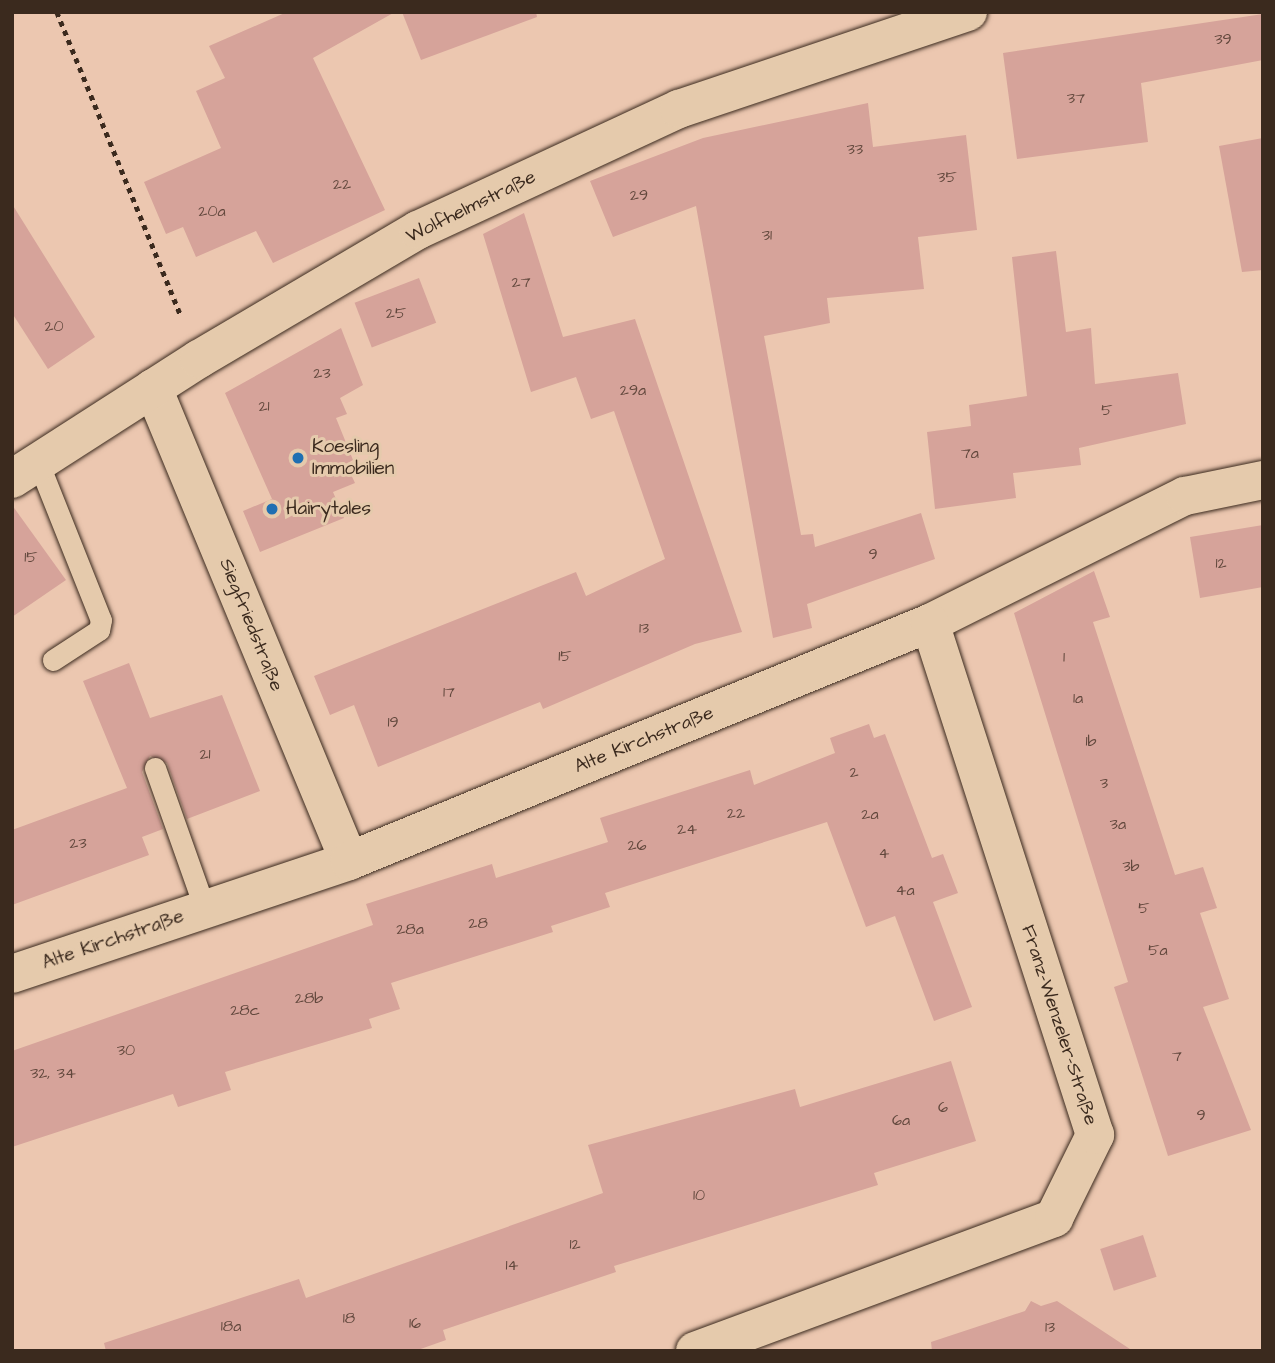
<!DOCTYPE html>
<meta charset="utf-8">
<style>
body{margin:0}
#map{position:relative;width:1275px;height:1363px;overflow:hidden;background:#ecc7b0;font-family:"Architects Daughter",sans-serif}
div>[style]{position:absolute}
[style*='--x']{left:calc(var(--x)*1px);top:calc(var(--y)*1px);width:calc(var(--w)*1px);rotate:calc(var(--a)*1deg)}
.building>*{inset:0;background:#d6a39a;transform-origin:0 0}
.path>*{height:4.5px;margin-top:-2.25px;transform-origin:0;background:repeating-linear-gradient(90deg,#3b2a1e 0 5px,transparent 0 10px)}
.roads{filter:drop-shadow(0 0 2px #3b2a1e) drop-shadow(0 0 2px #3b2a1e)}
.lane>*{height:21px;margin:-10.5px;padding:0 10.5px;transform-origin:10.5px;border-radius:10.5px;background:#e5caac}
.street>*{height:38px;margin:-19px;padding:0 19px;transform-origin:19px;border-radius:19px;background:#e5caac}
.secondary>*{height:38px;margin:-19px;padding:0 19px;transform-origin:19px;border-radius:19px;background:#e5caac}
.dots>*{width:19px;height:19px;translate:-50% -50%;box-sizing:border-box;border:4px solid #e5caac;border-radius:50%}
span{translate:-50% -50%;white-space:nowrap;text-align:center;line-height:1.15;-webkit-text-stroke:6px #e5caac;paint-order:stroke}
.number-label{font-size:16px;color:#62483d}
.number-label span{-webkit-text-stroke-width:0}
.street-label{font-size:19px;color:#3b2a1e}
.poi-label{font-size:19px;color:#3b2a1e}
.left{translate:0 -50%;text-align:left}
.frame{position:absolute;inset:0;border:14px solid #3b2a1e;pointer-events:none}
</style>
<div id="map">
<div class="building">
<div style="clip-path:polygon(287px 12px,395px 12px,313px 58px,385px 210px,273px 263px,256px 231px,196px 257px,183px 227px,166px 234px,144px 182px,221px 148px,196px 91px,225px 78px,209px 46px)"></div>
<div style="clip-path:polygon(402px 12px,536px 12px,537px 17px,421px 60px)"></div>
<div style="clip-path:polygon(1263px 14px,1263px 60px,1141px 83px,1148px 142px,1017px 159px,1003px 53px)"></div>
<div style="clip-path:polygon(868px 103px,873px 147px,966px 135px,977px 230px,918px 237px,924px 289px,827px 298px,830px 323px,764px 336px,801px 535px,813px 534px,815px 547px,921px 513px,935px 559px,807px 604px,812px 628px,773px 638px,696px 206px,613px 237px,590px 181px,703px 138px)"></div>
<div style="clip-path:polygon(1263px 138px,1263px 270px,1242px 272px,1219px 146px)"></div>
<div style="clip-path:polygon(12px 204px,95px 337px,48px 369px,12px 313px)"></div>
<div style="clip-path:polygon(524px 213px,563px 337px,635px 319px,742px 632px,695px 644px,543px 709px,540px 702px,378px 767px,354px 705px,330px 715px,314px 676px,576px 572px,586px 596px,665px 559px,614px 411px,591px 419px,576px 377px,531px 392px,483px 234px)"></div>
<div style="clip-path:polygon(1056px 251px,1066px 332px,1091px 328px,1095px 384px,1178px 373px,1186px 424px,1079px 448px,1081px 465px,1013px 473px,1016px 498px,935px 509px,927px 432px,971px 426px,969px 405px,1027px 396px,1012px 257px)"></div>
<div style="left:419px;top:278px;width:48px;height:69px;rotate:69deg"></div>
<div style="clip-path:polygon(341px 328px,363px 385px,340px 398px,347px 414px,336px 418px,353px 460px,346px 464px,355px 483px,333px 492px,344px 518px,260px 552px,243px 511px,272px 499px,225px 393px)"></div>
<div style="clip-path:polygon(12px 505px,66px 580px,12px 617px)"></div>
<div style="clip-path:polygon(1263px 525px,1263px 587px,1200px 598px,1190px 537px)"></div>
<div style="clip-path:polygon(1094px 571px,1110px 617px,1093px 622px,1175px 875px,1203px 867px,1217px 908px,1200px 913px,1229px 999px,1203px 1007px,1251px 1130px,1168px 1156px,1114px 987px,1128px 982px,1014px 613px)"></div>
<div style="clip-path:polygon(129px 663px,150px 718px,222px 695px,260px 791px,187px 819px,167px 763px,150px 756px,142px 772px,163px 829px,142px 837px,149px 855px,12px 905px,12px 830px,127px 788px,83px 681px)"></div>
<div style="clip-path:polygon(869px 724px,874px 738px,885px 734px,932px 858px,943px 854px,958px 893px,933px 902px,972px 1007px,934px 1021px,895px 916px,866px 927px,827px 822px,605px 893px,610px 907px,551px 926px,553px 932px,391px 983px,400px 1009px,369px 1019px,372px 1028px,225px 1072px,231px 1090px,178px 1107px,173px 1094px,12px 1147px,12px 1051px,373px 925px,366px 904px,492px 864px,496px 878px,608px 842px,600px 818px,750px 770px,754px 785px,835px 753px,830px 738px)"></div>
<div style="clip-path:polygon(951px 1061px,976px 1141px,874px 1173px,878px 1185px,614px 1266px,616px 1272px,443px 1330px,446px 1340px,415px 1351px,106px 1351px,104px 1343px,299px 1279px,306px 1298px,603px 1193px,588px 1145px,795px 1089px,800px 1107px)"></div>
<div style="left:1143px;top:1235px;width:44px;height:45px;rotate:72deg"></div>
<div style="clip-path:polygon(1031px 1301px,1041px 1306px,1057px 1301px,1133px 1351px,932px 1351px,931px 1342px,1025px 1311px)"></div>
</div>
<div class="path">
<div style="--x:57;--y:12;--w:328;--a:67.8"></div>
</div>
<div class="roads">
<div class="lane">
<div style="--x:38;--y:462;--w:170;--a:68.3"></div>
<div style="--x:101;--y:620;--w:10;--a:101"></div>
<div style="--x:99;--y:630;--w:55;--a:146.9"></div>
<div style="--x:155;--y:768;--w:150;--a:70.5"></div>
</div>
<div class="street">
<div style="--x:153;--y:388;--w:512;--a:67.49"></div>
<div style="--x:12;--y:974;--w:355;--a:-18.5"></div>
<div style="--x:349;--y:861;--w:628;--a:-22.28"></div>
<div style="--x:930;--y:623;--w:285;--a:-26.5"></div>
<div style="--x:1185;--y:496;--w:80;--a:-11.6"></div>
<div style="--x:695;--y:1351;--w:383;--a:-20.3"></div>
<div style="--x:1054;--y:1218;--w:93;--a:-63.7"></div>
<div style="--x:1095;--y:1135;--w:538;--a:-107.86"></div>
</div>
<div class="secondary">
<div style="--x:12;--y:479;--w:222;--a:-32.7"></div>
<div style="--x:199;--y:359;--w:254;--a:-30.5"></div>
<div style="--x:418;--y:230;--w:288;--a:-24.9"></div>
<div style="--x:679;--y:109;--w:305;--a:-18.6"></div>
</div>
</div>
<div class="dots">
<div style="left:298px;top:458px;background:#1f6fb2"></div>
<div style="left:272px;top:509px;background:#1f6fb2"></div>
</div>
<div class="number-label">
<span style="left:1223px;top:39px">39</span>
<span style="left:1076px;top:98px">37</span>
<span style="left:855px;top:149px">33</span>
<span style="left:947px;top:177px">35</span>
<span style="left:342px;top:184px">22</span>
<span style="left:639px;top:195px">29</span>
<span style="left:212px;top:211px">20a</span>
<span style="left:767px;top:235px">31</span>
<span style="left:521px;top:282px">27</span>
<span style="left:396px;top:313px">25</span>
<span style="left:54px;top:326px">20</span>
<span style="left:322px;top:373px">23</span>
<span style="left:633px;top:390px">29a</span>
<span style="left:264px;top:406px">21</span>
<span style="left:1107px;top:410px">5</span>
<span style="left:970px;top:453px">7a</span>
<span style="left:873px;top:554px">9</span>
<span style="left:31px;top:557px">15</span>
<span style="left:1221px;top:563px">12</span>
<span style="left:644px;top:628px">13</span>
<span style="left:565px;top:656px">15</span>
<span style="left:1064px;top:657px">1</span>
<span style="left:449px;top:692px">17</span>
<span style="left:1078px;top:698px">1a</span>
<span style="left:393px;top:722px">19</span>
<span style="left:1091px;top:741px">1b</span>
<span style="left:205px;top:754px">21</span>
<span style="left:854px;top:772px">2</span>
<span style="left:1104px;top:783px">3</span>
<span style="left:736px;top:813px">22</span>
<span style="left:870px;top:814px">2a</span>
<span style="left:1118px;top:824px">3a</span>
<span style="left:687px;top:829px">24</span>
<span style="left:78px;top:843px">23</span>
<span style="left:637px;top:845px">26</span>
<span style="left:884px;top:853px">4</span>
<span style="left:1131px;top:866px">3b</span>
<span style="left:905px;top:890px">4a</span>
<span style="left:1144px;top:908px">5</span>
<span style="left:478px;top:923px">28</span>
<span style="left:410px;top:929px">28a</span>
<span style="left:1158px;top:950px">5a</span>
<span style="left:309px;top:998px">28b</span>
<span style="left:245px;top:1010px">28c</span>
<span style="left:126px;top:1050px">30</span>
<span style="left:1177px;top:1056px">7</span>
<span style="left:53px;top:1073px">32, 34</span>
<span style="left:943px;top:1107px">6</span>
<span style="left:1201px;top:1115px">9</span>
<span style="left:901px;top:1120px">6a</span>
<span style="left:699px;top:1195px">10</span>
<span style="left:575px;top:1244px">12</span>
<span style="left:512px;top:1265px">14</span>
<span style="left:349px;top:1318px">18</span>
<span style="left:415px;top:1323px">16</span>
<span style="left:231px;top:1326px">18a</span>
<span style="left:1050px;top:1327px">13</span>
</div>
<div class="street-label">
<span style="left:471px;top:207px;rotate:-26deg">Wolfhelmstraße</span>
<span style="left:251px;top:625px;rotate:68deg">Siegfriedstraße</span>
<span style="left:644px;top:740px;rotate:-22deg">Alte Kirchstraße</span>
<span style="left:113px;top:940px;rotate:-19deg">Alte Kirchstraße</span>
<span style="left:1059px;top:1025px;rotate:72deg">Franz-Wenzeler-Straße</span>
</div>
<div class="poi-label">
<span class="left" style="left:312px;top:458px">Koesling<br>Immobilien</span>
<span class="left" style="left:286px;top:509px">Hairytales</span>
</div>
<div class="frame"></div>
</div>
